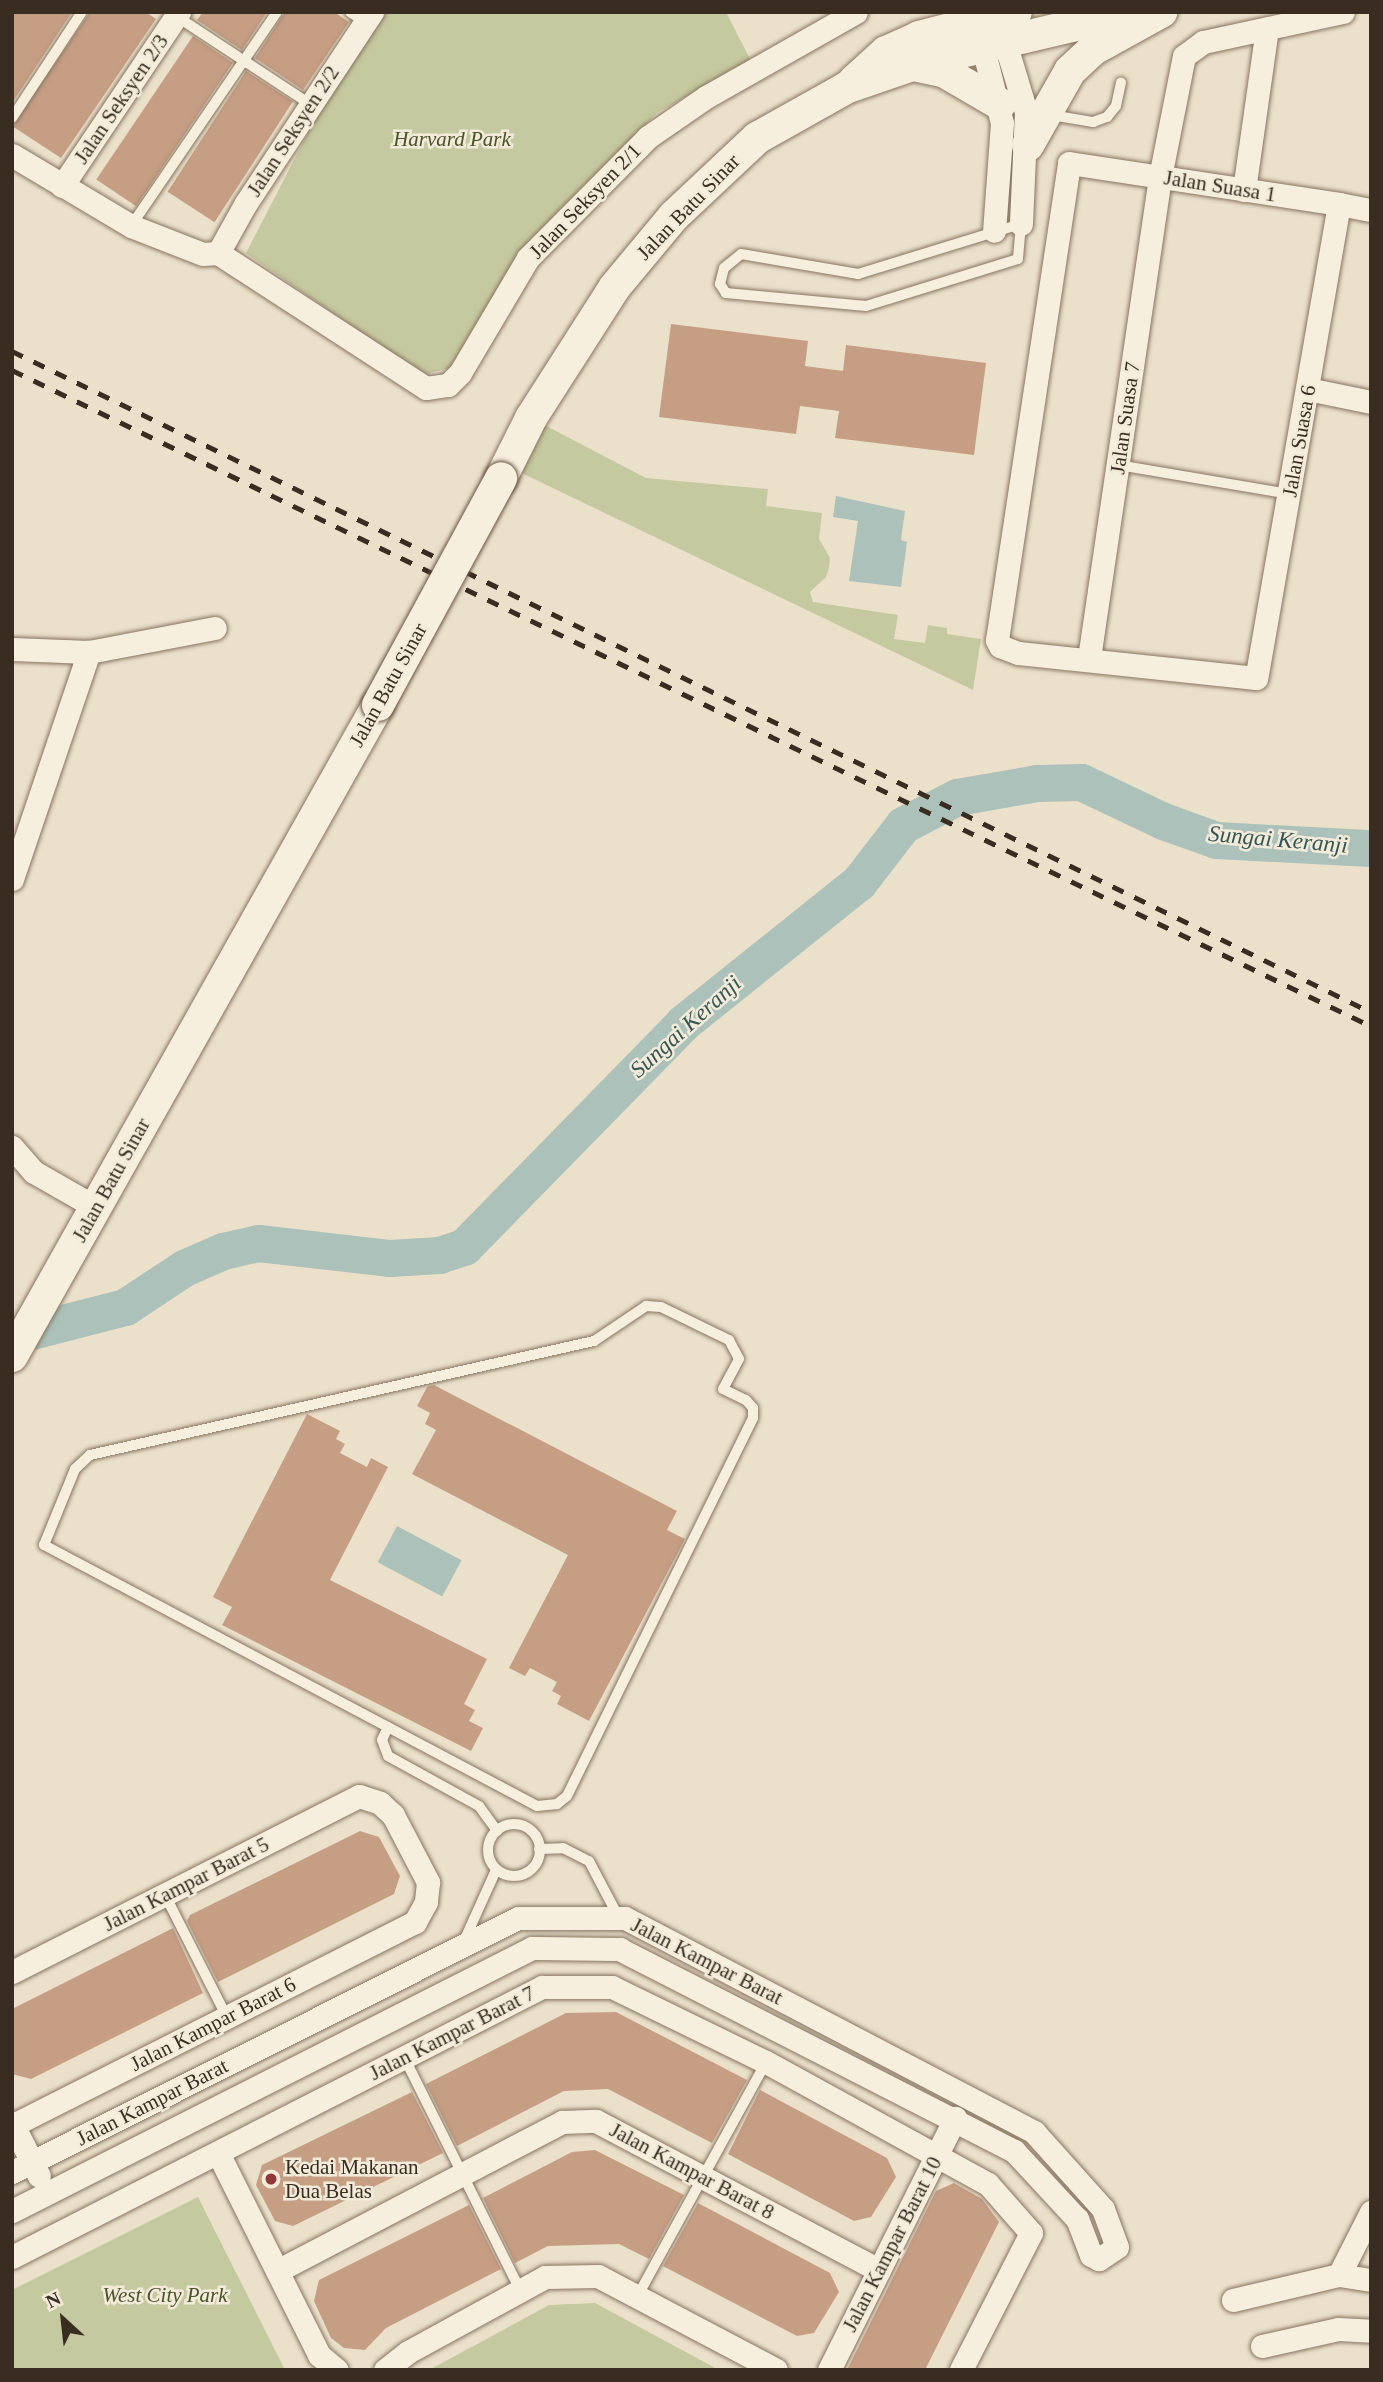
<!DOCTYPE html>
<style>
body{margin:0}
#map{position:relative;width:1383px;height:2382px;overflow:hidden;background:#ebe1cb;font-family:"Times New Roman",serif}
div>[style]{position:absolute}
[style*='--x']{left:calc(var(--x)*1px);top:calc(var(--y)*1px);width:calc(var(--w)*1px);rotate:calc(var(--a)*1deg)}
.green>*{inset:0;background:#c5c99f}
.water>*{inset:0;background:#abc1ba;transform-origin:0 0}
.river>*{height:37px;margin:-18.5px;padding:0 18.5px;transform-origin:18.5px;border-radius:18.5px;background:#abc1ba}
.building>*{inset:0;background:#c69e84;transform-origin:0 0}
.roads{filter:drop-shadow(0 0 2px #877460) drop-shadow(0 0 2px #877460)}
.lane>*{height:10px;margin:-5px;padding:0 5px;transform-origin:5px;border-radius:5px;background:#f7efde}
.lane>.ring{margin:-5px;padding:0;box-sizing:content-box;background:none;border:10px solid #f7efde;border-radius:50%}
.street>*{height:23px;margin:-11.5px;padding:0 11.5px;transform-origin:11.5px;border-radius:11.5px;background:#f7efde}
.secondary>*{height:32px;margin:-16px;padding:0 16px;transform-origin:16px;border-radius:16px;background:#f7efde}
.rail>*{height:5px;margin-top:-2.5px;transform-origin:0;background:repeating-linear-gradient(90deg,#392d22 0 12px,transparent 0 24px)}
.bridges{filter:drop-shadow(0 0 2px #695543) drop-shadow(0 0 2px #695543)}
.secondary-bridge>*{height:32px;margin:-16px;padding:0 16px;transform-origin:16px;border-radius:16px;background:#f7efde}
.dots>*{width:19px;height:19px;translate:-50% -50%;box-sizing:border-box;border:4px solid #f3ebda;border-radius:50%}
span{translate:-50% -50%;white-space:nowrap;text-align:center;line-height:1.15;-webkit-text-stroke:5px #f3ebda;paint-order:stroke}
.street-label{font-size:21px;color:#392d22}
.park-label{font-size:21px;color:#4a542b;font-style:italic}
.poi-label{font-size:21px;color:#392d22}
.left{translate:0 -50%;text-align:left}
.water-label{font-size:23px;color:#335754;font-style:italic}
.frame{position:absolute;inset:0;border:14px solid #392d22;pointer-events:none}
.north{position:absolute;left:28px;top:2284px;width:70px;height:70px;-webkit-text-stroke:5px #f3ebda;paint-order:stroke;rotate:333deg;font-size:19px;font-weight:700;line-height:28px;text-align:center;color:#392d22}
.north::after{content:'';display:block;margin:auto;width:24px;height:32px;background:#392d22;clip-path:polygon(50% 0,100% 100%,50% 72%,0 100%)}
</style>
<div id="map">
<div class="green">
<div style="clip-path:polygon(383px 12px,726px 12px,751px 61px,658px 112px,517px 256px,450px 368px,422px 375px,246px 253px,320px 110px)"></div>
<div style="clip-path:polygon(531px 418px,646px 478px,768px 489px,766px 506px,822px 513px,819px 539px,830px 558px,829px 567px,826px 577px,810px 592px,813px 602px,898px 615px,894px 639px,925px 643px,928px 625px,947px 628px,947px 634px,981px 639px,973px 690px,507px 466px)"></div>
<div style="clip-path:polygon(198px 2197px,285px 2370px,12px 2370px,12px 2290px)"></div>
<div style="clip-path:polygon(595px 2303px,719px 2370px,429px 2370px,549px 2305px)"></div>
</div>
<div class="water">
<div style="clip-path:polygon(836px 496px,905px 511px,901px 540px,907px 542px,901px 587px,849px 581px,858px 521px,833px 517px)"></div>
<div style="left:397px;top:1526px;width:73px;height:41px;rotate:28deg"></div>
</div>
<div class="river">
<div style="--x:12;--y:1336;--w:117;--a:-14.4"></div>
<div style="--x:125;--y:1307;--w:71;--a:-33.5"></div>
<div style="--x:184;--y:1268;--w:43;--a:-23.6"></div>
<div style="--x:223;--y:1251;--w:36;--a:-13"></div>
<div style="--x:258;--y:1243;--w:133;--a:6.5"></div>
<div style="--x:390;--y:1258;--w:49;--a:-3.5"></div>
<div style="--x:439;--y:1255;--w:26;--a:-18"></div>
<div style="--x:464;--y:1247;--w:313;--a:-45.6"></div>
<div style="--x:683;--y:1023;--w:226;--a:-38.7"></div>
<div style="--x:859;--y:882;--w:72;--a:-52.3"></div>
<div style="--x:903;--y:825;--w:61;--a:-27.4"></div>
<div style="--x:957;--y:797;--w:81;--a:-9.9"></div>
<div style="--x:1037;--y:783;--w:44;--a:-1.3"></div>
<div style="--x:1081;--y:782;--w:91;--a:25.4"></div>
<div style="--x:1163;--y:821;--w:56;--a:19.7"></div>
<div style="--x:1216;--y:840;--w:155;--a:3"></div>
</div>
<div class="building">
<div style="clip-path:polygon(12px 12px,72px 12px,12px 103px)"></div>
<div style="clip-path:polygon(90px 12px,146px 12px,156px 19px,61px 158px,12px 126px)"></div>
<div style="clip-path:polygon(203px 12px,267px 12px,242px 50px,197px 20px)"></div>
<div style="clip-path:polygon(285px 12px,334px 12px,349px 22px,303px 90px,255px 58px)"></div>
<div style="left:193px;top:36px;width:48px;height:173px;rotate:34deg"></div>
<div style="left:246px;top:71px;width:56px;height:144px;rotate:33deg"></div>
<div style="clip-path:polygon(671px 324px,808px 341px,805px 366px,843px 371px,846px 345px,986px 363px,974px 455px,835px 438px,839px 411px,800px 406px,796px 434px,659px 417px)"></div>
<div style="clip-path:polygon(434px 1385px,677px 1511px,667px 1530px,685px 1539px,589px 1721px,557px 1704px,561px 1696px,552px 1691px,557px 1682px,530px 1668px,525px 1676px,509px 1668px,568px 1555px,412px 1474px,436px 1430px,425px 1424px,430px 1413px,417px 1406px,427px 1387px)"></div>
<div style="clip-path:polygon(307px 1414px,340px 1431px,336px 1439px,345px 1444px,340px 1453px,367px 1467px,371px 1458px,388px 1467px,330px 1580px,487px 1659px,464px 1704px,475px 1710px,469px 1721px,483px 1728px,471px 1751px,222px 1625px,232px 1607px,213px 1597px)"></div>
<div style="clip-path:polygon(360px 1831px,379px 1837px,400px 1876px,394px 1894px,218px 1982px,187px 1921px,190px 1915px)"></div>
<div style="clip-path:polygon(173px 1928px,203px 1993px,31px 2079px,12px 2074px,12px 2009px)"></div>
<div style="clip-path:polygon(616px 2012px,747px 2080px,712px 2143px,608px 2089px,564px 2091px,457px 2146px,426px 2084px,566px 2013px)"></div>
<div style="clip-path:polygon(760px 2090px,887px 2158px,896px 2177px,871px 2217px,854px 2221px,728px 2154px)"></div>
<div style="clip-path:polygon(412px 2092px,443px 2153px,293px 2226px,275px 2221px,256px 2185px,262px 2165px)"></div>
<div style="clip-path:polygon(595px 2150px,684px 2195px,649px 2259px,619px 2244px,548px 2246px,515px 2263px,483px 2198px,572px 2152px)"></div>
<div style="clip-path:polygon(954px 2183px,982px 2199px,999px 2222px,925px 2370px,847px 2370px,936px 2191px)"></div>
<div style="clip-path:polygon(698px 2203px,830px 2273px,839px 2292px,814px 2333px,797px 2336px,663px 2266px)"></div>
<div style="clip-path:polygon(469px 2205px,501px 2269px,386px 2328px,365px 2350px,344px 2348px,331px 2338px,314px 2301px,319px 2280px)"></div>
</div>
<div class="roads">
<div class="lane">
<div style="--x:350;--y:12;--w:18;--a:34"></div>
<div style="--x:176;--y:16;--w:160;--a:33.3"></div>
<div style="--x:1051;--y:115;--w:43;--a:9.5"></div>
<div style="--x:1093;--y:122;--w:15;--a:-20"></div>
<div style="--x:1107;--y:117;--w:14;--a:-51"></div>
<div style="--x:1116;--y:106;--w:24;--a:-78"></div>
<div style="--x:12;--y:118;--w:127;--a:-56.6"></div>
<div style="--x:1021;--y:224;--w:35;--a:95"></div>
<div style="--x:1018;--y:259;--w:159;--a:162.8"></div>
<div style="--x:866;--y:306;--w:141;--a:-174.7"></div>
<div style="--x:726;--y:293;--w:11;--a:-124"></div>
<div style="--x:720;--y:284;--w:16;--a:-76"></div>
<div style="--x:724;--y:268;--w:22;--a:-39"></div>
<div style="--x:741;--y:254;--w:119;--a:9.7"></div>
<div style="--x:858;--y:274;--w:170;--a:-17.1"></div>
<div style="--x:131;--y:226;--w:259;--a:-55.7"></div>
<div style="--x:1118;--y:465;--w:174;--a:9.6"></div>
<div style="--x:646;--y:1306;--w:15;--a:4"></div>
<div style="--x:661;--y:1307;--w:76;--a:25.9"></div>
<div style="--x:729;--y:1340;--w:21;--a:62"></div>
<div style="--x:739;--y:1359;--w:34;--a:118"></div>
<div style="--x:723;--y:1389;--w:25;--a:26"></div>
<div style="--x:746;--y:1400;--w:11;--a:49"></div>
<div style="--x:753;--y:1408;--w:10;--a:90"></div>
<div style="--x:753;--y:1418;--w:421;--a:116.2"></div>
<div style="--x:567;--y:1796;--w:13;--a:141"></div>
<div style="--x:557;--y:1804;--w:20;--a:174"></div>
<div style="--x:537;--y:1806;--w:558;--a:-152.1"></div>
<div style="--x:44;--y:1545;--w:82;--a:-67.8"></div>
<div style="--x:75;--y:1469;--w:21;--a:-43"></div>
<div style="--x:90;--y:1455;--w:517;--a:-12.75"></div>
<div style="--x:594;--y:1341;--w:63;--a:-33.9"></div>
<div style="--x:388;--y:1727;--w:14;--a:115"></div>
<div style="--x:382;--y:1740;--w:17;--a:69"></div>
<div style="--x:388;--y:1756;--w:104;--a:28.8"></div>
<div style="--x:479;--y:1806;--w:31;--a:54"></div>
<div class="ring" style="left:488px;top:1824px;width:42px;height:42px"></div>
<div style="--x:539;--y:1849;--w:24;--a:-2"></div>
<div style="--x:563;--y:1848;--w:29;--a:27"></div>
<div style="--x:589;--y:1861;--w:64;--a:62.2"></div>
<div style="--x:165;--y:1895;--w:137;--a:63.1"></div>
<div style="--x:464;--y:1941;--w:78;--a:-65.7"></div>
<div style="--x:404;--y:2057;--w:260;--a:63.5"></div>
<div style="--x:637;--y:2297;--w:268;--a:-61.2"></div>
</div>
<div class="street">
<div style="--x:995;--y:32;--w:11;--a:38"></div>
<div style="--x:1004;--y:39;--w:76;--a:73.2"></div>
<div style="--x:1026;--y:112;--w:112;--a:92.6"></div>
<div style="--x:973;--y:38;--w:11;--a:34"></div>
<div style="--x:982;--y:44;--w:81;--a:75.8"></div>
<div style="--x:1002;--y:123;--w:108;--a:94.2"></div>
<div style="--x:12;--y:155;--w:139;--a:30.8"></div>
<div style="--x:131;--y:226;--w:77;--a:21.3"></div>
<div style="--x:203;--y:254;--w:15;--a:-4"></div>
<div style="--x:62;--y:186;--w:210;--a:-56.1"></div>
<div style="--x:1244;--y:190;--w:163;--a:-81.9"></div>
<div style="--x:1339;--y:204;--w:481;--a:99.9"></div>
<div style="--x:1256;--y:678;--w:239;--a:-174"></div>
<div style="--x:1018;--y:653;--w:19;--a:-159"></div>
<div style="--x:1000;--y:646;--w:7;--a:-117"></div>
<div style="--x:997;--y:640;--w:482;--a:-81.4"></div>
<div style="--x:1069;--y:163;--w:273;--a:8.6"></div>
<div style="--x:1339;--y:204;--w:33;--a:11"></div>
<div style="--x:218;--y:253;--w:248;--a:33"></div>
<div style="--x:426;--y:388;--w:22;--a:-8"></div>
<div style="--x:448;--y:385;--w:17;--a:-45"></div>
<div style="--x:460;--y:373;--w:134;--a:-59.4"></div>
<div style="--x:528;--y:258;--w:170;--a:-45.2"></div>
<div style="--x:648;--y:137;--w:70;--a:-34.6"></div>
<div style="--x:706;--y:97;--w:172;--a:-29.5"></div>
<div style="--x:218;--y:253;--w:57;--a:-60.8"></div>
<div style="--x:246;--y:203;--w:229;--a:-56.6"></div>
<div style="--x:1308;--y:389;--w:64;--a:11.7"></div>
<div style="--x:12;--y:649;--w:77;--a:2.2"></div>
<div style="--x:89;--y:652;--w:128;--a:-10.8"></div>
<div style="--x:1089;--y:658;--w:486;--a:-81.6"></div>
<div style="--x:1160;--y:177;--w:123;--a:-78.8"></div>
<div style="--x:1184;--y:56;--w:24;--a:-36"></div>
<div style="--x:1203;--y:42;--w:143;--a:-12.1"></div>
<div style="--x:12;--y:879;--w:240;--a:-71.3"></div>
<div style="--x:12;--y:1147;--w:33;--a:49"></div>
<div style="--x:34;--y:1172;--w:70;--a:29.8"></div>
<div style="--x:12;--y:1972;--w:389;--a:-26.9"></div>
<div style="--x:359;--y:1796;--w:22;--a:18"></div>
<div style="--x:380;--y:1803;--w:18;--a:43"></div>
<div style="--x:393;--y:1815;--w:76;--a:62.4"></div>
<div style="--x:428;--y:1882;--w:20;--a:96"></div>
<div style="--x:426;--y:1902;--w:23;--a:119"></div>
<div style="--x:415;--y:1922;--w:452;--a:153.2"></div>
<div style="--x:12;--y:2123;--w:59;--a:63"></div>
<div style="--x:218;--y:2153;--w:226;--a:63.4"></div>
<div style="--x:319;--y:2355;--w:23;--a:40"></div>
<div style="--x:12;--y:2172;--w:566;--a:-26.66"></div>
<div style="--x:518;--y:1918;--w:107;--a:0"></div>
<div style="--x:625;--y:1918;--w:462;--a:27.6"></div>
<div style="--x:1034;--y:2132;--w:103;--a:48.1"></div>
<div style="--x:1103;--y:2209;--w:40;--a:69.8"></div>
<div style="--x:1117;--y:2247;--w:22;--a:146"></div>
<div style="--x:1099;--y:2259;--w:9;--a:-153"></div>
<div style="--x:1091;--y:2255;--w:39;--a:-111"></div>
<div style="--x:1077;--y:2219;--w:93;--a:-132.8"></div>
<div style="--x:1014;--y:2151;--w:443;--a:-152.9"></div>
<div style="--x:620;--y:1949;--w:88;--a:-179.3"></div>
<div style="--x:532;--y:1948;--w:583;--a:153.17"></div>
<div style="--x:12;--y:2257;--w:595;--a:-27"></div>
<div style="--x:542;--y:1987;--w:70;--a:0"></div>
<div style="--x:612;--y:1987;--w:171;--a:26"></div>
<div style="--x:766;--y:2062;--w:253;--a:28.8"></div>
<div style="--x:988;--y:2184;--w:65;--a:48.7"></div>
<div style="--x:1031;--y:2233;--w:154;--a:117.1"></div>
<div style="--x:277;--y:2271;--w:322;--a:-27.6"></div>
<div style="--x:562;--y:2122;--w:34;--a:-2"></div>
<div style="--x:596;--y:2121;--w:320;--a:27.8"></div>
<div style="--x:1339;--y:2275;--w:71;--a:-63.1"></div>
<div style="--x:1233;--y:2300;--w:109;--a:-13.3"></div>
<div style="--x:1339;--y:2275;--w:32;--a:9"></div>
<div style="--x:1262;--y:2346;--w:78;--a:-12.6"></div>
<div style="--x:1338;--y:2329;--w:33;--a:3"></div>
<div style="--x:385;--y:2370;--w:29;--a:-38"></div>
<div style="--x:408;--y:2352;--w:156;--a:-28.7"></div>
<div style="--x:545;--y:2277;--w:53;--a:-1.1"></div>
<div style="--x:598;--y:2276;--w:201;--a:27.8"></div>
<div style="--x:829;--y:2370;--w:282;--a:-63.4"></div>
</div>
<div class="secondary">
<div style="--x:914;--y:65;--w:30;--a:12"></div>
<div style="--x:943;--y:71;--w:66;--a:30.1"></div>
<div style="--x:854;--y:81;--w:43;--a:-42.2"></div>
<div style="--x:886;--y:52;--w:36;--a:-24"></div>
<div style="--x:919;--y:37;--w:100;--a:-14.5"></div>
<div style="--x:1028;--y:145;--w:85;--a:-60.4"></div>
<div style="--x:1070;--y:71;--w:33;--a:-43"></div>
<div style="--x:1094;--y:49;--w:77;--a:-28.9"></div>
<div style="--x:501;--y:478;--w:67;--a:-63.4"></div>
<div style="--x:531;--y:418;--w:154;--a:-57.4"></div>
<div style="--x:614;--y:288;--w:94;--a:-50.2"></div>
<div style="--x:674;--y:216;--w:114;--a:-43.2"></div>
<div style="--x:757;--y:138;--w:104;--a:-29.3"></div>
<div style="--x:848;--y:87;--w:83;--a:-18.9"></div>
<div style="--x:927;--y:60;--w:211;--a:-13.2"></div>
<div style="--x:12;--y:1356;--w:747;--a:-60.65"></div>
</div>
</div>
<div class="rail">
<div style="--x:12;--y:351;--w:1511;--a:25.94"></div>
<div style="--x:12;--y:370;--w:1509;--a:25.77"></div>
</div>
<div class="bridges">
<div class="secondary-bridge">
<div style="--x:378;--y:705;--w:258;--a:-61.5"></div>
</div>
</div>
<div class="dots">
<div style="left:271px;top:2179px;background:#913639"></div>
</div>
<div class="street-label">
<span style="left:121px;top:99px;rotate:-56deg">Jalan Seksyen 2/3</span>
<span style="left:293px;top:131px;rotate:-57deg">Jalan Seksyen 2/2</span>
<span style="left:1220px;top:186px;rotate:9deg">Jalan Suasa 1</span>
<span style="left:585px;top:201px;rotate:-46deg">Jalan Seksyen 2/1</span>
<span style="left:688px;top:207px;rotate:-46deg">Jalan Batu Sinar</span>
<span style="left:1125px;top:418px;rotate:-82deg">Jalan Suasa 7</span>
<span style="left:1299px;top:441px;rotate:-80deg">Jalan Suasa 6</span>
<span style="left:388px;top:685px;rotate:-61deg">Jalan Batu Sinar</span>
<span style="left:111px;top:1180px;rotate:-61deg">Jalan Batu Sinar</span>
<span style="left:186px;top:1884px;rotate:-27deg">Jalan Kampar Barat 5</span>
<span style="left:707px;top:1961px;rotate:27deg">Jalan Kampar Barat</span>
<span style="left:213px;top:2024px;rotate:-27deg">Jalan Kampar Barat 6</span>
<span style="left:452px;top:2033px;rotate:-27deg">Jalan Kampar Barat 7</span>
<span style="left:152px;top:2102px;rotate:-27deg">Jalan Kampar Barat</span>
<span style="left:692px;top:2171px;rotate:28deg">Jalan Kampar Barat 8</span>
<span style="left:892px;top:2244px;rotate:-63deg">Jalan Kampar Barat 10</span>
</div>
<div class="park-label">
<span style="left:452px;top:139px">Harvard Park</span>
<span style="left:165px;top:2295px">West City Park</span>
</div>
<div class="poi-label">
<span class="left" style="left:285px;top:2179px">Kedai Makanan<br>Dua Belas</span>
</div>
<div class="water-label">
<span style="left:1278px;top:840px;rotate:5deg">Sungai Keranji</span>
<span style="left:686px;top:1027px;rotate:-42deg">Sungai Keranji</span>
</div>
<div class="frame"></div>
<div class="north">N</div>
</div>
